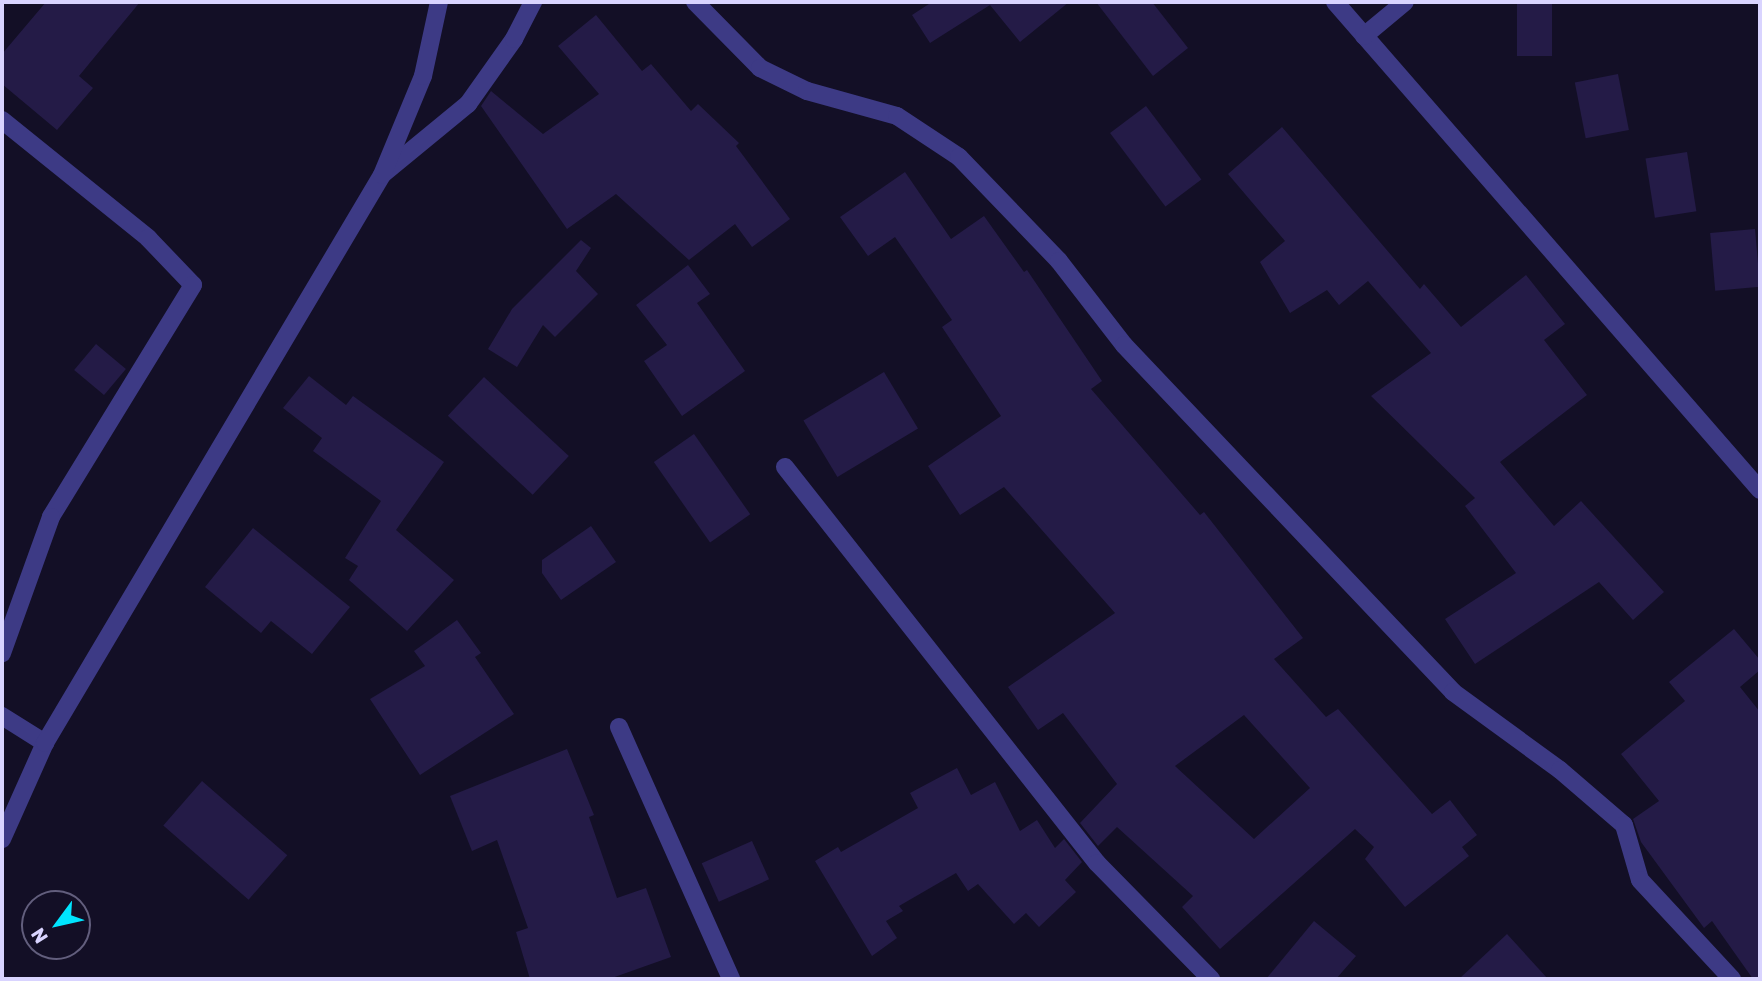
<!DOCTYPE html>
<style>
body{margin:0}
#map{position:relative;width:1762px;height:981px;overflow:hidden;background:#130f26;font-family:Rubik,sans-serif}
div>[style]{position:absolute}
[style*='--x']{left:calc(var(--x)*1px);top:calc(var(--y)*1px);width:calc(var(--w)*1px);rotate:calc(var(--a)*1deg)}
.building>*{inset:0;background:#241b47;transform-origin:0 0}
.minor>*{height:18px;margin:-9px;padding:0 9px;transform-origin:9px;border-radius:9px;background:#3d3a85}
span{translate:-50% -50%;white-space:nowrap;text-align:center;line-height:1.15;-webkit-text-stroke:5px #130f26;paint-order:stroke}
.frame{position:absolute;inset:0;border:4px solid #d9d4ff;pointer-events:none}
.north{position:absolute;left:21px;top:890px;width:70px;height:70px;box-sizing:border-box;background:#130f26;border:2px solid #625e7d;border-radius:50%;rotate:237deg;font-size:19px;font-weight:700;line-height:28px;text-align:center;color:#d9d4ff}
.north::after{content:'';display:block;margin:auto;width:24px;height:32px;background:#00e5ff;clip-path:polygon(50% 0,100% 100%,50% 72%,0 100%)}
</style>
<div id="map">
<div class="building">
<div style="clip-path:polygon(46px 2px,140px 2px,79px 76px,93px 88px,57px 130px,2px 84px,2px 54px)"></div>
<div style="clip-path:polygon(932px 2px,1069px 2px,1020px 42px,990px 5px,930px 43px,912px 15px)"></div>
<div style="clip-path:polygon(1096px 2px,1152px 2px,1188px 48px,1153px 76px)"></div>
<div style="left:1517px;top:2px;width:35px;height:54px"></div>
<div style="clip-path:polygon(596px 15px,642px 71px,651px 64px,691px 111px,698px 104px,739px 143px,736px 146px,790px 219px,752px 247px,735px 224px,689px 260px,616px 194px,567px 229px,481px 106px,491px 91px,543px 134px,599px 94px,558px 46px)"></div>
<div style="left:1618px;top:74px;width:57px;height:44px;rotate:79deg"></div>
<div style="left:1146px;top:106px;width:92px;height:45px;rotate:53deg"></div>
<div style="clip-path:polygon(1282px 127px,1420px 289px,1424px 284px,1461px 327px,1526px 275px,1565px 324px,1544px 340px,1587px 395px,1500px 462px,1554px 526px,1581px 501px,1664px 592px,1633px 620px,1599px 582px,1475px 664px,1445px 619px,1516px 573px,1465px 506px,1475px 498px,1371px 396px,1431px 353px,1368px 281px,1339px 305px,1327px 290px,1290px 313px,1260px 262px,1285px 241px,1228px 174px)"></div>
<div style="left:1687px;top:152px;width:60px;height:42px;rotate:81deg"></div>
<div style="clip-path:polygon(evenodd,905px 172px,951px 239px,984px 216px,1024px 272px,1027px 270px,1102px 381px,1091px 389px,1200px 515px,1204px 512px,1303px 638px,1274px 659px,1326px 717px,1338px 709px,1432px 814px,1450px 800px,1477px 835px,1462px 847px,1469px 856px,1405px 907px,1365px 859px,1374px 847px,1355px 829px,1220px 949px,1182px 907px,1193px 896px,1117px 827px,1098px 846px,1080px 823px,1117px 784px,1063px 713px,1038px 730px,1008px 687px,1115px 613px,1004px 487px,960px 515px,928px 466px,1001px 416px,942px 327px,952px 320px,895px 237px,868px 256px,840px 217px,905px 172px,1244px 715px,1310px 788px,1254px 839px,1175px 766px,1244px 715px)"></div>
<div style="left:1755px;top:229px;width:58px;height:45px;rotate:85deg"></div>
<div style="clip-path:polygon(581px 240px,591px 248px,576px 271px,598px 294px,555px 337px,543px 325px,517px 367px,488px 349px,512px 309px)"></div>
<div style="clip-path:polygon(688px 265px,710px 294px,697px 303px,745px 371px,682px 416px,644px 361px,667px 345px,636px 305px)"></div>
<div style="left:96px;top:344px;width:39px;height:34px;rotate:40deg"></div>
<div style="left:884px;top:372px;width:66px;height:94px;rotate:59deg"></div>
<div style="clip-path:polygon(309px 376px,346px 405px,353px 396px,444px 462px,396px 530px,454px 580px,407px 631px,349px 580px,358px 566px,345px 558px,381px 501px,313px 451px,322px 438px,283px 408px)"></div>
<div style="left:484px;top:377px;width:116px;height:53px;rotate:43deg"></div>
<div style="left:694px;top:434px;width:98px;height:49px;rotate:55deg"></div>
<div style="clip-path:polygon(591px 526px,616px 562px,561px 600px,542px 573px,542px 560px)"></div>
<div style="clip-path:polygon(253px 528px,350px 607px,312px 654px,271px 621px,261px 633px,205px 587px)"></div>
<div style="clip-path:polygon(457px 620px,481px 653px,475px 657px,514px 714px,420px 775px,370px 699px,425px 666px,414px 651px)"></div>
<div style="clip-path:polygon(1734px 629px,1760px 660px,1760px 670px,1740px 687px,1760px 712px,1760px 979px,1753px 979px,1712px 921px,1704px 928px,1641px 842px,1633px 819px,1659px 801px,1621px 754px,1685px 701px,1669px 682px)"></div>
<div style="clip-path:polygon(567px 749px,594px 815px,589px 817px,617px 898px,646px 888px,671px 957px,609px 979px,530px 979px,516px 932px,528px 928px,497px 840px,472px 851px,450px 796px)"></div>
<div style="clip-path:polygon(957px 768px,971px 795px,995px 782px,1020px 831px,1037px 820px,1055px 848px,1064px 839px,1082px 862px,1065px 880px,1076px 892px,1039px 927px,1026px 913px,1014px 924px,978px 884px,968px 891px,956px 873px,899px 906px,903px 911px,886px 921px,897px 938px,872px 956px,815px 861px,838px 847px,841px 852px,918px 808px,910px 793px)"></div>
<div style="left:202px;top:781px;width:113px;height:59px;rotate:41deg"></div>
<div style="left:752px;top:841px;width:42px;height:55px;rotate:66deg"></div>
<div style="clip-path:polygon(1314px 921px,1356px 956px,1336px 979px,1266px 979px)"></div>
<div style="clip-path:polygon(1507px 934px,1548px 979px,1459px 979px)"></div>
</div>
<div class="minor">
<div style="--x:695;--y:2;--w:93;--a:45.4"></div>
<div style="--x:760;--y:68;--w:52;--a:26.1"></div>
<div style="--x:807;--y:91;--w:93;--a:15.5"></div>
<div style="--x:897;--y:116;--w:74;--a:33.5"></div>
<div style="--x:959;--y:157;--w:144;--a:46.1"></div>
<div style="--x:1059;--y:261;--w:106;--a:52.3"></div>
<div style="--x:1124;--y:345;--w:478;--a:46.5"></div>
<div style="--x:1453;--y:692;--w:132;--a:36.1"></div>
<div style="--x:1560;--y:770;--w:84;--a:40.7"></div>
<div style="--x:1624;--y:825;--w:57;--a:73.8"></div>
<div style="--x:1640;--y:880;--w:135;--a:47.1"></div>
<div style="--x:1335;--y:2;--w:647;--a:48.95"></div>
<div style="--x:1364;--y:36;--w:53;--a:-39.7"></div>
<div style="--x:2;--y:120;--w:188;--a:38.9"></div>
<div style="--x:148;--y:238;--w:65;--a:46.2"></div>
<div style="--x:193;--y:285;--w:272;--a:121.5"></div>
<div style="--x:51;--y:517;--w:145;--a:109.8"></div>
<div style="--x:384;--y:173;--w:109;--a:-39.4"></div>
<div style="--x:468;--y:104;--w:80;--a:-54.7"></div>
<div style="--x:514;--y:39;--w:42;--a:-62.8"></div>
<div style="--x:785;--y:467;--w:504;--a:51.77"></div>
<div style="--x:1097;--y:863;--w:163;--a:45.5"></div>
<div style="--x:2;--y:716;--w:51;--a:32.1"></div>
<div style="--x:619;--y:727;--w:276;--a:66"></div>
<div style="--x:2;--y:839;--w:105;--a:-65.9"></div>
<div style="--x:45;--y:743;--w:660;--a:-59.32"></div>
<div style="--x:382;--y:175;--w:107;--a:-67.5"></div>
<div style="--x:423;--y:76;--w:76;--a:-77.8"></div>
</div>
<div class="frame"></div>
<div class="north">N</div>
</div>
